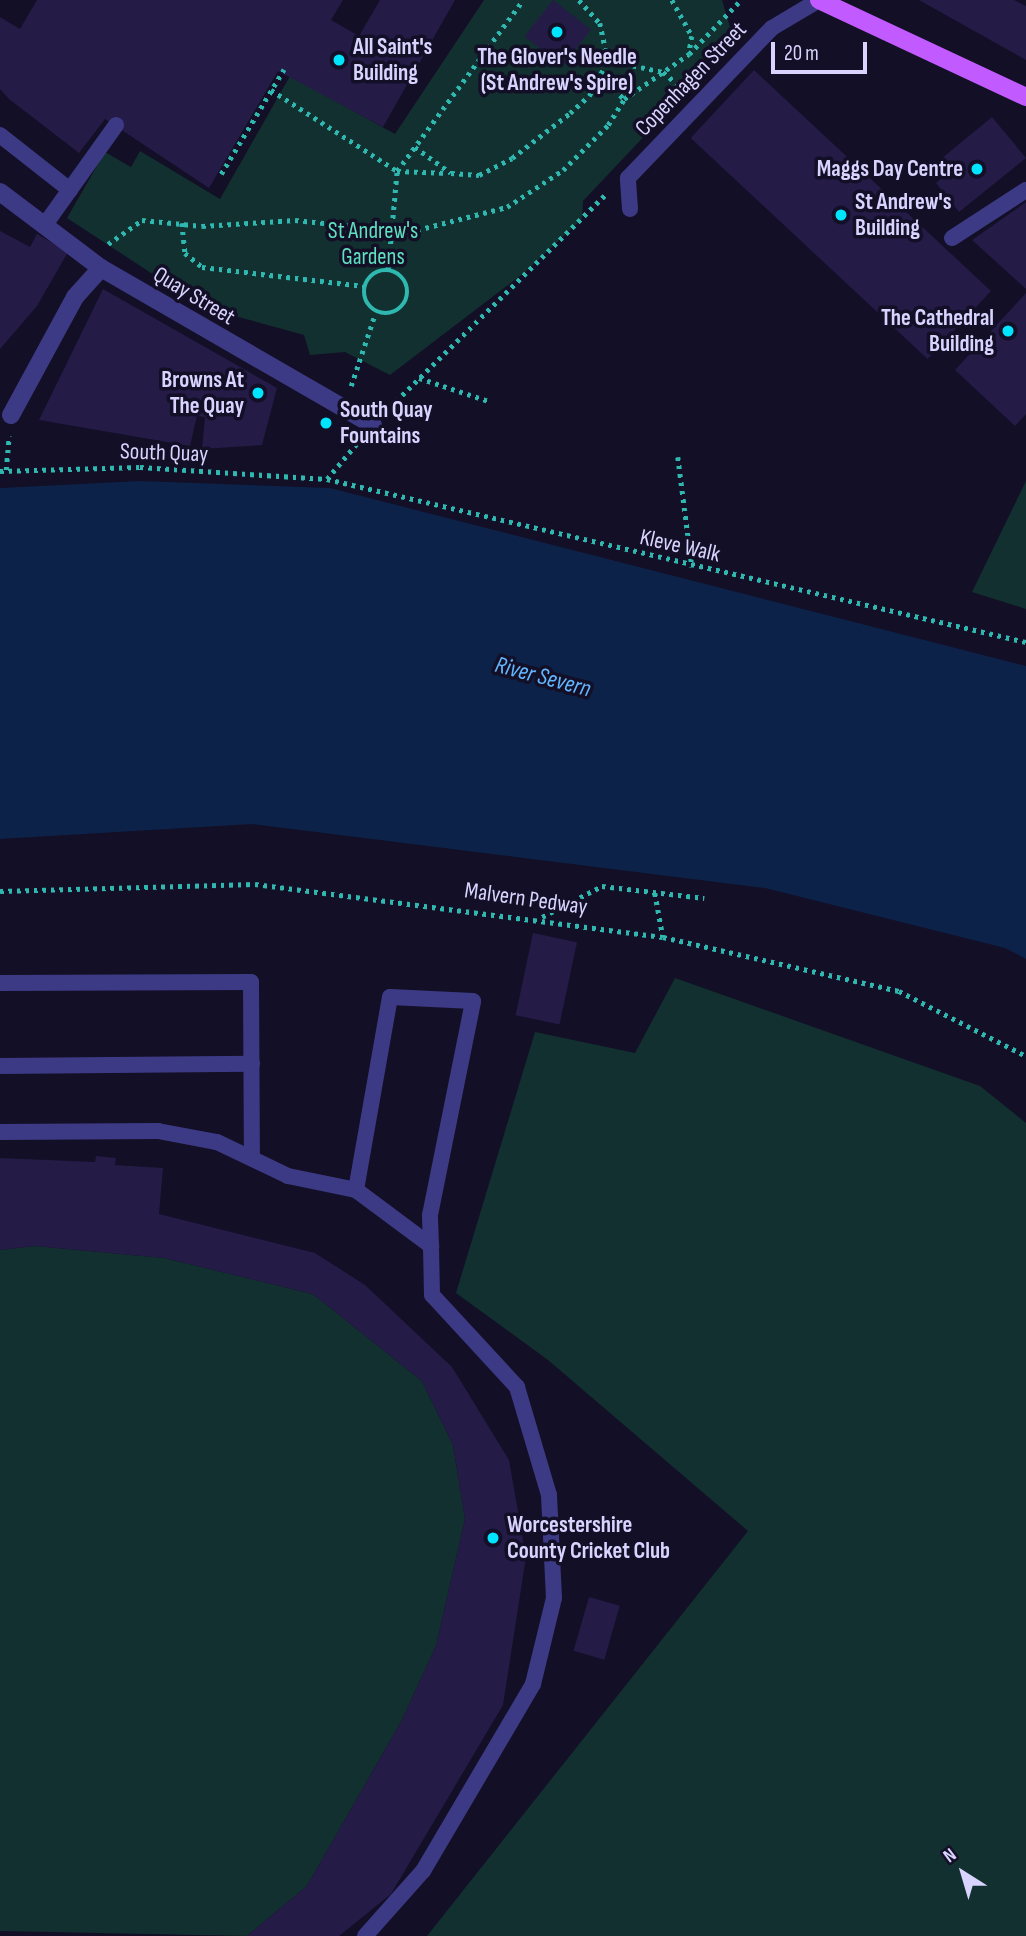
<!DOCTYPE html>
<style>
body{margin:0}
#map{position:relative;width:1026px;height:1936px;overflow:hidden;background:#130f26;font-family:"Sofia Sans Condensed",sans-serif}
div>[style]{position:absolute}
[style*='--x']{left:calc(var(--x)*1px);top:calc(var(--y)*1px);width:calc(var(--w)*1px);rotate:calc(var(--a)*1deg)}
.green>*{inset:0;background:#12302f}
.water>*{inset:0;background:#0c2248}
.building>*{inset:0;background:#241b47;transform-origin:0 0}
.path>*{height:4.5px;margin-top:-2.25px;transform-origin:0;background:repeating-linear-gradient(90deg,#2fb8b0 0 3.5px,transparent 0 8.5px)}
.path>.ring{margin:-2.25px;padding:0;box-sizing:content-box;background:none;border:4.5px solid #2fb8b0;border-radius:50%}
.lane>*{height:16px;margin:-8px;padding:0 8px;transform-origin:8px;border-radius:8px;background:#3d3a85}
.street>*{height:18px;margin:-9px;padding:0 9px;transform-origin:9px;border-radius:9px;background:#3d3a85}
.primary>*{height:18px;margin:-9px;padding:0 9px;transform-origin:9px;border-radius:9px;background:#c25bff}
.dots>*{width:19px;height:19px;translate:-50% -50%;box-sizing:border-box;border:4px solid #130f26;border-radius:50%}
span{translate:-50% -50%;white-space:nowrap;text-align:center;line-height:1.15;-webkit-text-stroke:7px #130f26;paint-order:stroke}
.poi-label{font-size:23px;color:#d9d4ff;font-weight:700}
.left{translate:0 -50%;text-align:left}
.right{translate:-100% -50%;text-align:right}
.street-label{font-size:23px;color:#d9d4ff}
.park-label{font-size:23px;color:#5fe0c0}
.water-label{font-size:24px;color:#62b6ff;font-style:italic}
.north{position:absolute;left:928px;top:1838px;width:70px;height:70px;-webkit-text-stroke:5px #130f26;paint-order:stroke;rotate:323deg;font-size:19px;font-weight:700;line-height:28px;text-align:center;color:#d9d4ff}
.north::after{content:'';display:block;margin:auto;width:24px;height:32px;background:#d9d4ff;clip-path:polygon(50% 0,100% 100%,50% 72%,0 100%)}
.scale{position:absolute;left:771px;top:42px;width:96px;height:32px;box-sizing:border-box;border:4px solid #d9d4ff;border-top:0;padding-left:9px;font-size:21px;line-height:24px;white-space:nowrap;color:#d9d4ff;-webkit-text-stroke:5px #130f26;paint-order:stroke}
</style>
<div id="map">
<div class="green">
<div style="clip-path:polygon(484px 0,722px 0,734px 41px,583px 201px,582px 219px,525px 272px,390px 375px,345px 352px,310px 355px,304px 335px,203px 307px,67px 218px,105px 152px,131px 167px,140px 151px,220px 199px,290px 76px,395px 134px)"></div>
<div style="clip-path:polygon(1026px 481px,1026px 609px,972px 592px)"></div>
<div style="clip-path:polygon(675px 978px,980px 1086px,1026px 1123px,1026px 1936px,427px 1936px,748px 1531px,548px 1360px,456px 1293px,535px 1032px,635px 1053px)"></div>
<div style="clip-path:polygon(35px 1246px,164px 1258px,313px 1294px,422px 1381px,453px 1445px,465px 1519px,436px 1646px,402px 1720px,307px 1886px,247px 1936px,0 1931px,0 1250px)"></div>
</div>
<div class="water">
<div style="clip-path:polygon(140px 481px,330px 488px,1026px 666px,1026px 959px,1005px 948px,765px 888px,252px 824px,0 839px,0 488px)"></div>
</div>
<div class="building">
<div style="clip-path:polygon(37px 0,343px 0,331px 20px,359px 36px,380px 0,455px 0,383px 127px,278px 71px,209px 188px,105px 119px,79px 153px,9px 99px,0 89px,0 17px,20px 29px)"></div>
<div style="left:553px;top:0;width:48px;height:46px;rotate:38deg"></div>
<div style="clip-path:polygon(919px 0,1014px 0,1026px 6px,1026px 60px)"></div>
<div style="left:754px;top:70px;width:324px;height:93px;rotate:43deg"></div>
<div style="clip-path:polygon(992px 117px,1026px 158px,959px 212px,936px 183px,946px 174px,936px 163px)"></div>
<div style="clip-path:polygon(1026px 202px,1026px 289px,972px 240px)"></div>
<div style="clip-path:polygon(0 231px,30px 247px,37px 234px,68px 252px,37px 306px,0 349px)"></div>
<div style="clip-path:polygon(103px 289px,277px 388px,262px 445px,202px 449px,205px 417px,197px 416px,190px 446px,39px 420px)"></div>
<div style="clip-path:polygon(1026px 293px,1026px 414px,1015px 426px,955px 370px)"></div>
<div style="left:533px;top:933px;width:45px;height:84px;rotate:12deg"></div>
<div style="clip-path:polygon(96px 1156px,116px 1158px,115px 1165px,163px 1168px,159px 1214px,315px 1253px,365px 1285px,452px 1367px,509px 1460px,526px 1557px,503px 1705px,391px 1894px,339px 1936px,247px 1936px,307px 1886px,402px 1720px,436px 1646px,465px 1519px,453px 1445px,422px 1381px,313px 1294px,164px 1258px,35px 1246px,0 1250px,0 1158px,95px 1162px)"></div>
<div style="left:589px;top:1597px;width:32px;height:56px;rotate:16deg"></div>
</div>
<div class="path">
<div style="--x:579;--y:0;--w:31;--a:48"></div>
<div style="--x:600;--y:23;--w:38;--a:78"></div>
<div style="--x:608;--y:60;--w:56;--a:12.3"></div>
<div style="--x:663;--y:72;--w:25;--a:40"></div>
<div style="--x:672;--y:0;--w:41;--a:60.9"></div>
<div style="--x:692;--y:36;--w:17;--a:100"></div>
<div style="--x:602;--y:77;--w:31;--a:45"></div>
<div style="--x:271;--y:90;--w:150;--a:32.7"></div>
<div style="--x:397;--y:171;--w:212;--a:-53.6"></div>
<div style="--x:415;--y:147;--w:44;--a:35.8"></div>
<div style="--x:451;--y:173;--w:28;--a:4"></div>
<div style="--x:479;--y:175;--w:37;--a:-27"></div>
<div style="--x:512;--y:158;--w:73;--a:-37.8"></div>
<div style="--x:570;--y:113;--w:25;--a:-42"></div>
<div style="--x:589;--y:96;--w:41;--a:-62.2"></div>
<div style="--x:221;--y:174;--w:122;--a:-59"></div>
<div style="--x:182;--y:223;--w:30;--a:84"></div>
<div style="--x:185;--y:253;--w:22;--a:39"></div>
<div style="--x:202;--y:267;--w:163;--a:6.7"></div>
<div style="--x:108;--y:244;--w:42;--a:-35.2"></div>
<div style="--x:142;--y:220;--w:60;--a:5.7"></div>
<div style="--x:202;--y:226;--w:93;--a:-3.7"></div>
<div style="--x:295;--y:220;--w:115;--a:6"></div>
<div style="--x:409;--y:232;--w:101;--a:-14.3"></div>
<div style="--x:507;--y:207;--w:67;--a:-33.5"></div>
<div style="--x:563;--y:170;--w:64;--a:-45"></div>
<div style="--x:608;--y:125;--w:31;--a:-58"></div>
<div style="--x:624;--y:99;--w:79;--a:-34.7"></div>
<div style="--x:689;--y:54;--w:75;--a:-46.1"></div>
<div style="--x:388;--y:269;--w:98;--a:-84.8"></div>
<div style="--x:397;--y:171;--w:51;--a:2.2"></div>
<div class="ring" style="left:364px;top:270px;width:39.5px;height:39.5px"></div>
<div style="--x:419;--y:378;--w:76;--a:18.4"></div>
<div style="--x:351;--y:386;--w:76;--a:-71.6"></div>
<div style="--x:390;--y:407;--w:302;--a:-44.6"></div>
<div style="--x:678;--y:457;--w:111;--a:82.7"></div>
<div style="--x:6;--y:470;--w:34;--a:-85"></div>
<div style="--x:0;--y:471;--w:140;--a:-1.6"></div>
<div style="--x:140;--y:467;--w:187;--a:3.7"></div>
<div style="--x:327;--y:479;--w:718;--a:13.13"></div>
<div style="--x:327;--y:479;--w:48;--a:-50"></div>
<div style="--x:0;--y:891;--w:255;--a:-1.6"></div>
<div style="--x:255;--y:884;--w:411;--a:7.4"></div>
<div style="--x:663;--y:937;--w:242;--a:12.9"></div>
<div style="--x:899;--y:991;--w:143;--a:27.1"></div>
<div style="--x:655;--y:893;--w:45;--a:79.7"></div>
<div style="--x:542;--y:917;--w:68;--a:-27.3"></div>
<div style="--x:602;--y:886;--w:103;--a:6.7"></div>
</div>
<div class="lane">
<div style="--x:0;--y:135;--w:89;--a:38.2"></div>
<div style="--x:630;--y:209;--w:31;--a:-94"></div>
<div style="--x:628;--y:178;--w:208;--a:-46.2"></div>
<div style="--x:772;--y:28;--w:55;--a:-30.8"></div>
<div style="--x:44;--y:226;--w:124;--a:-54.5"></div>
<div style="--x:952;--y:238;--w:88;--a:-33"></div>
<div style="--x:0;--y:983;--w:251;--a:-0.2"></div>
<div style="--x:251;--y:982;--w:172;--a:89.7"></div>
<div style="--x:0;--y:1066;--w:252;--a:-0.5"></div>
<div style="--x:0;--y:1132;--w:158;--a:-0.4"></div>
<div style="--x:158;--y:1131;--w:60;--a:10.6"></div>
<div style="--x:217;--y:1142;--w:79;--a:25.6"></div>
<div style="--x:288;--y:1176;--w:69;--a:11.6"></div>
<div style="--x:365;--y:1936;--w:87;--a:-48.3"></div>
<div style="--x:423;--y:1871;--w:217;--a:-59.5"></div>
<div style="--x:533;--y:1684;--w:89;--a:-76.3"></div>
<div style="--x:554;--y:1598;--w:103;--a:-92.8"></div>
<div style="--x:549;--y:1495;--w:113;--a:-106.5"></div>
<div style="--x:517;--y:1387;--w:125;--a:-132.7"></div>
<div style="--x:432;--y:1295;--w:49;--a:-91.2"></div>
<div style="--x:431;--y:1246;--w:31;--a:-92"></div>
<div style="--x:430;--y:1215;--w:218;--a:-78.6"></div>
<div style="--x:473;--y:1001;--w:83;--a:-177.2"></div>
<div style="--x:390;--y:997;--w:196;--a:100"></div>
<div style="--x:356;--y:1190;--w:94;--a:36.7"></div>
</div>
<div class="street">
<div style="--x:0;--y:192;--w:126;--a:37"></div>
<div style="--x:101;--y:268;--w:314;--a:30"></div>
<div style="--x:11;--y:415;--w:134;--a:-61.5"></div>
<div style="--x:75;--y:297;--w:39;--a:-48"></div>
</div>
<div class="primary">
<div style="--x:819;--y:0;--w:229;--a:25.1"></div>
</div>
<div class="dots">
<div style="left:557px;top:32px;background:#00e5ff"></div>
<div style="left:339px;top:60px;background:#00e5ff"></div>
<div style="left:977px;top:169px;background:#00e5ff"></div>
<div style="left:841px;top:215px;background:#00e5ff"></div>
<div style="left:1008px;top:331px;background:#00e5ff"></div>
<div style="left:258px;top:393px;background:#00e5ff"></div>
<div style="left:326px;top:423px;background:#00e5ff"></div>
<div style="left:493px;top:1538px;background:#00e5ff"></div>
</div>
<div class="poi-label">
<span class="left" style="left:353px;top:60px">All Saint's<br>Building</span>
<span style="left:557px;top:70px">The Glover's Needle<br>(St Andrew's Spire)</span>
<span class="right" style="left:963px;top:169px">Maggs Day Centre</span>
<span class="left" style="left:855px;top:215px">St Andrew's<br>Building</span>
<span class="right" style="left:994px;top:331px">The Cathedral<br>Building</span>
<span class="right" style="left:244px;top:393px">Browns At<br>The Quay</span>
<span class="left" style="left:340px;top:423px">South Quay<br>Fountains</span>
<span class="left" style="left:507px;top:1538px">Worcestershire<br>County Cricket Club</span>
</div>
<div class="street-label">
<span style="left:691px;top:79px;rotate:-46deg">Copenhagen Street</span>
<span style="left:194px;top:296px;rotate:31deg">Quay Street</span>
<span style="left:164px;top:453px;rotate:2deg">South Quay</span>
<span style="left:680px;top:546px;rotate:13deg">Kleve Walk</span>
<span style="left:526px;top:899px;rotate:8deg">Malvern Pedway</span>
</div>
<div class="park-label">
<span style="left:373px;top:244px">St Andrew's<br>Gardens</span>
</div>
<div class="water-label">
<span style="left:543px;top:677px;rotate:15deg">River Severn</span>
</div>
<div class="north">N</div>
<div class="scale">20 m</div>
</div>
